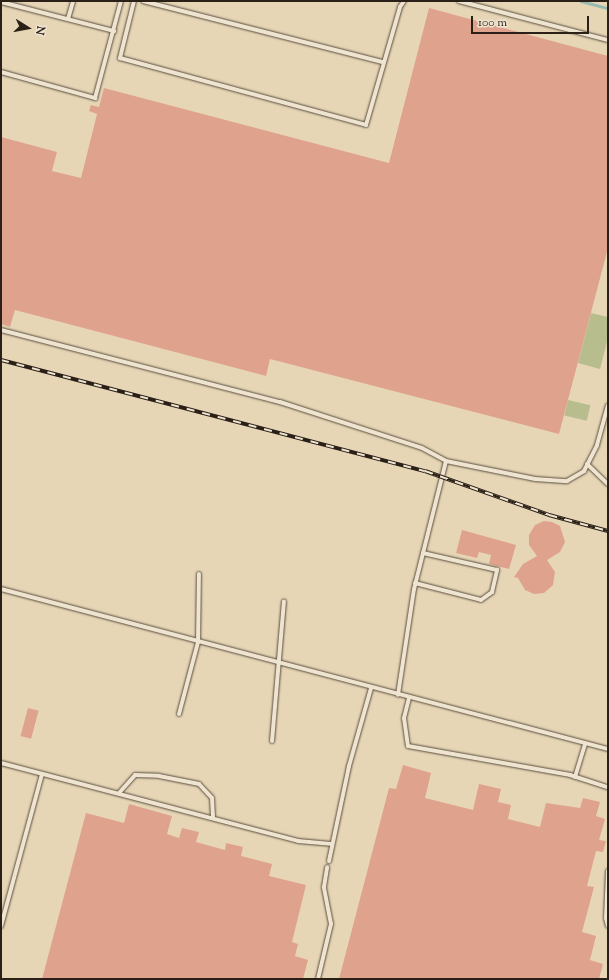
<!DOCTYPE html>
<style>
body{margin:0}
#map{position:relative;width:609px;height:980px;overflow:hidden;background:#e7d6b6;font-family:"Sorts Mill Goudy",serif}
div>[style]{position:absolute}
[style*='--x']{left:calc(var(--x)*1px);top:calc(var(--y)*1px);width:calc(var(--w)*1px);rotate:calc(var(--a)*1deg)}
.green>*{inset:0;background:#b7bd8d;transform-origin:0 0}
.stream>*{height:2.5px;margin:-1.25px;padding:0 1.25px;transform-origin:1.25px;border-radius:1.25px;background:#97b9af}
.building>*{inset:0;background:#dfa38d;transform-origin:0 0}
.roads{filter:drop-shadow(0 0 1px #594e3f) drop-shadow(0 0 1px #594e3f)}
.service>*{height:4px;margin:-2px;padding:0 2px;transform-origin:2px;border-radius:2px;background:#efe4d0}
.rail>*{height:4px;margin-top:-2px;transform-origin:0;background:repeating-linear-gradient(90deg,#efe4d0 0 8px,#2a2017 0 16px);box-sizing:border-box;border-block:1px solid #2a2017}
span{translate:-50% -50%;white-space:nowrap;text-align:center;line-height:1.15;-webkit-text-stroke:3px #efe4d0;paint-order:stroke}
.frame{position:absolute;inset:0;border:2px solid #2a2017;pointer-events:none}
.north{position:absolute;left:8px;top:8px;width:40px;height:40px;-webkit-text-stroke:3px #efe4d0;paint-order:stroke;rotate:101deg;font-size:11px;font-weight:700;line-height:16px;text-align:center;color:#2a2017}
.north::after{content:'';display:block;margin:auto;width:14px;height:18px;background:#2a2017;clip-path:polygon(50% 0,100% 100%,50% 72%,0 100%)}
.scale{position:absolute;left:471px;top:16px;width:118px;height:18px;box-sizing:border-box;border:2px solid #2a2017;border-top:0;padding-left:5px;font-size:12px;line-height:14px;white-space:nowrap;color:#2a2017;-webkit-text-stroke:3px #efe4d0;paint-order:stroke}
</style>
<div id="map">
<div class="green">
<div style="clip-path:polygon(591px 313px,608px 317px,608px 338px,600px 369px,578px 363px)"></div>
<div style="left:568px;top:400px;width:23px;height:16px;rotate:13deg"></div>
</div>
<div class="stream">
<div style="--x:581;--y:1;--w:28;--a:15"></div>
</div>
<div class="building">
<div style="clip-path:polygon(429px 8px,608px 56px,608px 248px,559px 434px,270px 359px,266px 376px,15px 310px,10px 327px,1px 324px,1px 137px,57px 152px,52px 171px,81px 178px,97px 114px,89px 111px,91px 105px,99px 107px,104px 88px,389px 163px)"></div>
<div style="clip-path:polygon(544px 521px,552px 522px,560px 526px,565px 542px,560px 552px,547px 560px,555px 572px,553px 585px,544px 593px,534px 594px,525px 590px,518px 578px,514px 577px,523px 564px,537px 556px,529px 545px,529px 535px,535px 525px)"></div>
<div style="clip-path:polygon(462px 530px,516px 545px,509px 569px,489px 564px,491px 555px,479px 552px,477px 558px,456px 553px)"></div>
<div style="left:28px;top:708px;width:11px;height:29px;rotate:15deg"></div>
<div style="clip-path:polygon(403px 765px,431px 773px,425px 798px,473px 810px,479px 784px,501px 789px,498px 802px,511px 805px,508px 819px,540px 827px,546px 803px,580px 808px,583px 798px,600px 802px,596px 816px,605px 819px,599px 840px,606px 841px,603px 852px,596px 851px,587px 886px,594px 887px,582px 932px,596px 936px,590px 960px,603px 964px,599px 979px,339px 979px,389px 788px,396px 789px)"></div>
<div style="clip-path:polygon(129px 804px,172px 816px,167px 834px,179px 838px,182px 828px,199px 832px,196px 842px,225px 850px,226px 843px,243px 847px,241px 856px,272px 864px,269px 876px,306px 885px,292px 942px,298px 944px,295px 956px,308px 960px,303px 979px,42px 979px,86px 813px,124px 823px)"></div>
</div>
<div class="roads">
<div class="service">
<div style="--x:134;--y:1;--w:59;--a:103.8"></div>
<div style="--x:120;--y:58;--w:255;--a:15.2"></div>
<div style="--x:366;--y:125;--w:123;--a:-73.9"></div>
<div style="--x:400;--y:7;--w:7;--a:-56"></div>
<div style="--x:143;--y:1;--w:248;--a:14.3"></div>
<div style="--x:459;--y:1;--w:154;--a:14.7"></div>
<div style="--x:1;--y:2;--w:117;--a:14.4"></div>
<div style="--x:68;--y:19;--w:19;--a:-74"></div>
<div style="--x:1;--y:72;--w:98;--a:15.5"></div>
<div style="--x:95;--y:98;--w:100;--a:-75"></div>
<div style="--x:1;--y:330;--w:288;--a:14.5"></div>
<div style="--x:280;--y:402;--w:149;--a:17.9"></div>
<div style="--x:422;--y:448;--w:27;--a:28"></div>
<div style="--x:446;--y:461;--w:132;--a:104"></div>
<div style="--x:414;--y:589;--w:107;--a:98.6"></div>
<div style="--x:446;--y:461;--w:91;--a:11.4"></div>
<div style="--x:535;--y:479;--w:32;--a:4"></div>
<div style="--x:567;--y:481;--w:20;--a:-30"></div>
<div style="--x:584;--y:471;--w:29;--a:-63"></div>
<div style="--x:597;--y:445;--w:41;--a:-74.6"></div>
<div style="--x:587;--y:464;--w:29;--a:44"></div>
<div style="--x:415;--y:583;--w:68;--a:14.4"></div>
<div style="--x:481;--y:600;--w:14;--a:-36"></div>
<div style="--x:492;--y:592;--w:23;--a:-77"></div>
<div style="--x:497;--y:570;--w:76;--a:-167.1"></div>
<div style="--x:1;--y:589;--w:628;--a:14.77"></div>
<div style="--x:409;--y:698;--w:21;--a:104"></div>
<div style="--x:404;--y:718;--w:28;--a:82"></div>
<div style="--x:408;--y:746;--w:165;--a:10.1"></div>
<div style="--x:570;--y:775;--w:40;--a:18"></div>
<div style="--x:179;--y:714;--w:74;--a:-75.2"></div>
<div style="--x:198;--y:642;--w:68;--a:-89.2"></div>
<div style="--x:272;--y:741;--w:140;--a:-85.1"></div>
<div style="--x:1;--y:763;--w:307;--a:14.7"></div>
<div style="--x:298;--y:841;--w:33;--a:5"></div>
<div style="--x:575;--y:777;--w:34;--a:-73"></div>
<div style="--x:119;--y:793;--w:24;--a:-48"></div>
<div style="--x:135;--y:775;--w:24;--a:2"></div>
<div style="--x:159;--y:776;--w:41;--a:11.3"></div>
<div style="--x:199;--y:784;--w:19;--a:47"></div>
<div style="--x:212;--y:798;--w:20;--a:87"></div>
<div style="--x:329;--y:861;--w:97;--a:-78.1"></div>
<div style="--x:349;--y:766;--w:81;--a:-74.2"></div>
<div style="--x:608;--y:871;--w:47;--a:92.4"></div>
<div style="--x:606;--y:918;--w:8;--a:76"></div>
<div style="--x:1;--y:926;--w:157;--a:-74.9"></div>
<div style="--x:318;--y:979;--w:57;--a:-76.7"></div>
<div style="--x:331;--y:924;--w:38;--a:-101"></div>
<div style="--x:324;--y:887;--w:20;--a:-81"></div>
</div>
</div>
<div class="rail">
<div style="--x:1;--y:360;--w:438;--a:14.7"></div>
<div style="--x:425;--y:471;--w:132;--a:19.5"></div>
<div style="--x:549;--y:515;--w:61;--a:15.2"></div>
</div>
<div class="frame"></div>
<div class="north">N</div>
<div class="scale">100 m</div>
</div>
